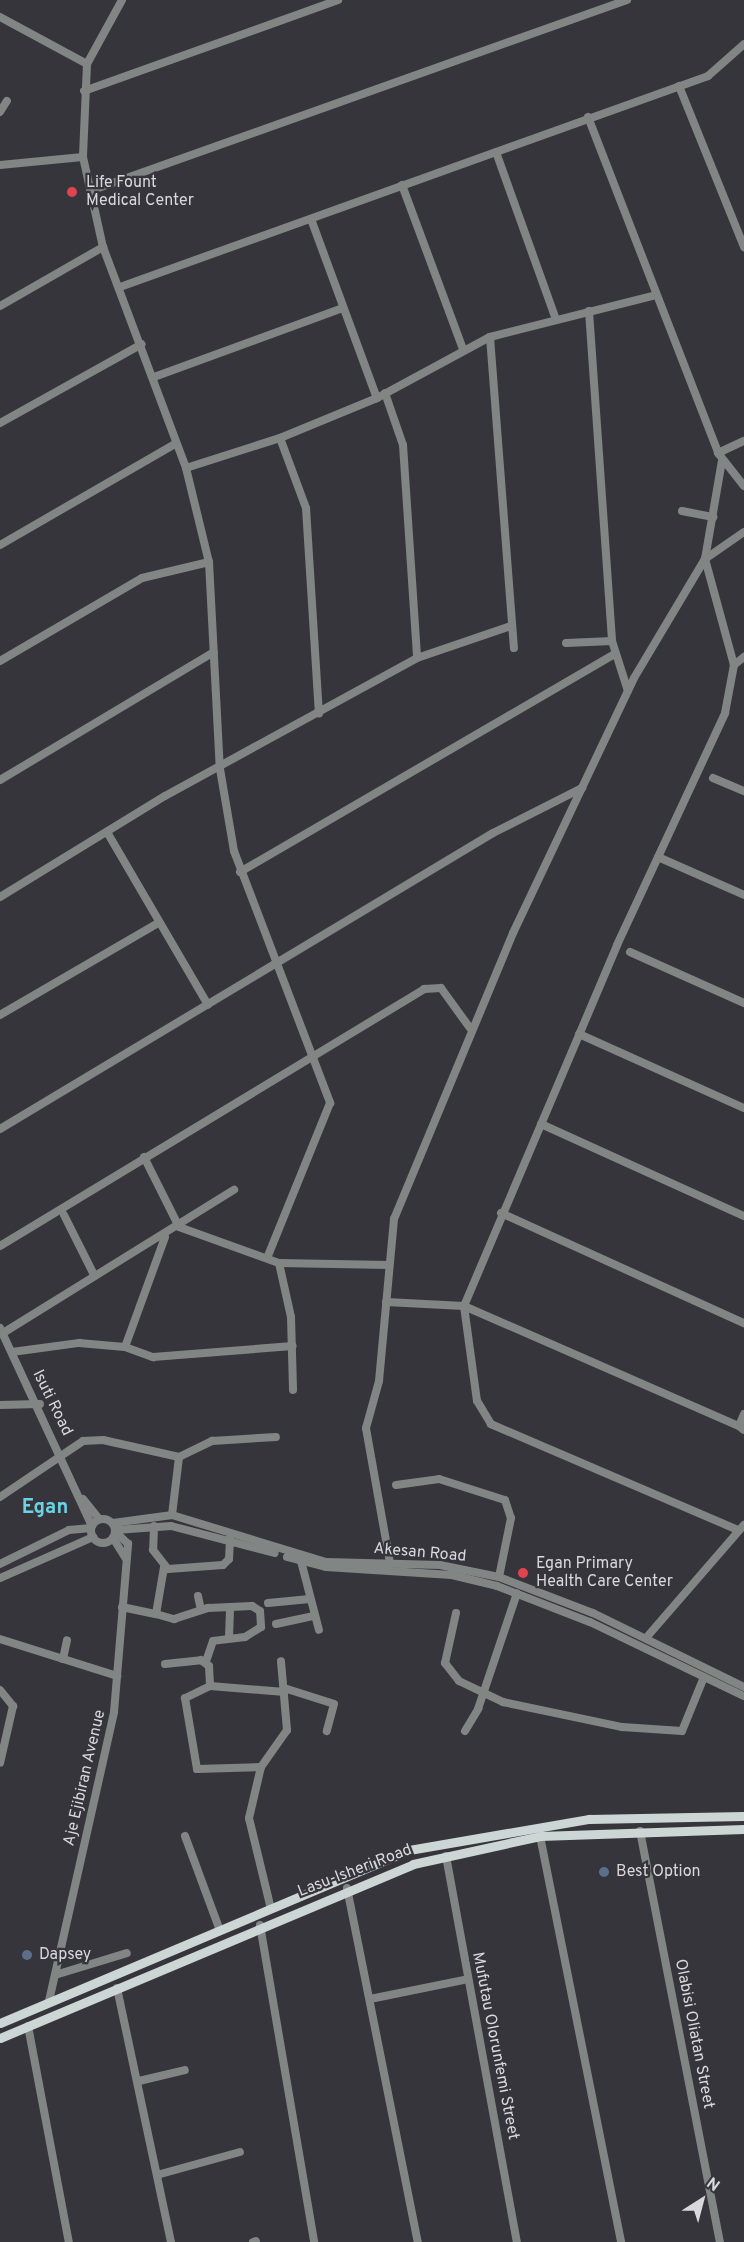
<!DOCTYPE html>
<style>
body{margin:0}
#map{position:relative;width:744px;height:2242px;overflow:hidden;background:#37353c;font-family:Overpass,sans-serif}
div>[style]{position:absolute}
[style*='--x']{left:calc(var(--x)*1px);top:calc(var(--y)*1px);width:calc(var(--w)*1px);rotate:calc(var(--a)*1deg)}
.minor>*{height:8px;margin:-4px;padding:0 4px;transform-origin:4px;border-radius:4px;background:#818685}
.minor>.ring{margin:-4px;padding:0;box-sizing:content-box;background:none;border:8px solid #818685;border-radius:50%}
.major>*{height:9px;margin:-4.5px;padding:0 4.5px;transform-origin:4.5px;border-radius:4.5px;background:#ccd6d4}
.dots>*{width:16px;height:16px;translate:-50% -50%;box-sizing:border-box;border:3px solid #37353c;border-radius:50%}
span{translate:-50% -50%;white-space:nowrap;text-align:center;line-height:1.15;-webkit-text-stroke:4.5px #37353c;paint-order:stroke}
.poi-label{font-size:16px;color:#d9d8dd}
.left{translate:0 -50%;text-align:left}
.street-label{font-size:16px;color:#d9d8dd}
.quarter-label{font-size:20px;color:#6ad2e5;font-weight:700}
.north{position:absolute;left:672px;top:2170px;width:60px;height:60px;-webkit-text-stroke:4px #37353c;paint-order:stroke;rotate:36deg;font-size:16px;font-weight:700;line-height:24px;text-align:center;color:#d9d8dd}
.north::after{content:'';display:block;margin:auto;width:21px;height:27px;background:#d9d8dd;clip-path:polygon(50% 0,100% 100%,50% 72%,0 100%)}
</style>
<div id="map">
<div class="minor">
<div style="--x:122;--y:0;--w:73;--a:118.7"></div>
<div style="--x:87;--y:64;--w:93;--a:92.5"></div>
<div style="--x:83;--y:157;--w:92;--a:77.5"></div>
<div style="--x:103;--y:247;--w:236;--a:69.4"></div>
<div style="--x:186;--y:468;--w:97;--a:76.3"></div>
<div style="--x:209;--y:562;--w:207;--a:87"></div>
<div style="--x:220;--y:769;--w:83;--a:80.3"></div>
<div style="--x:234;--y:851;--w:270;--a:69.1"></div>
<div style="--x:330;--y:1103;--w:167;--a:112.1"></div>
<div style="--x:0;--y:17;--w:99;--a:28.4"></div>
<div style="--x:679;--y:86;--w:174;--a:68"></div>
<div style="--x:84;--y:91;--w:270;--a:-19.7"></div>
<div style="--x:0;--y:112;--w:13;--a:-58"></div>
<div style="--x:588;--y:117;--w:360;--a:68.8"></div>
<div style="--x:718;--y:453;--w:42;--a:51.8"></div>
<div style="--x:496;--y:152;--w:175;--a:70.3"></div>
<div style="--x:0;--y:165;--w:83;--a:-5.5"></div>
<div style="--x:402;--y:185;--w:175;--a:69.6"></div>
<div style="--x:90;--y:191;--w:570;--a:-19.58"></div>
<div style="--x:311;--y:219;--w:191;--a:69.8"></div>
<div style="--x:120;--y:287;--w:625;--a:-19.74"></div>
<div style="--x:708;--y:76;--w:48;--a:-41.6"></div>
<div style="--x:0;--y:306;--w:119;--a:-29.8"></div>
<div style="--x:589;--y:311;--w:331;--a:86"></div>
<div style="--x:612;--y:641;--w:52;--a:72.3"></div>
<div style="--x:490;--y:337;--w:312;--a:85.6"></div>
<div style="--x:154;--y:377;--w:201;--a:-20.1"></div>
<div style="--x:385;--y:393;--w:55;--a:70.9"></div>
<div style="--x:403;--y:445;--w:213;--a:86.2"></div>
<div style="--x:0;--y:423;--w:162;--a:-29.1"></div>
<div style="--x:280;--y:438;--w:75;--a:69.6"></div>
<div style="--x:306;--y:508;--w:206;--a:86.4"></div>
<div style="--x:718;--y:453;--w:29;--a:-25"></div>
<div style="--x:186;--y:468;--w:99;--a:-17.7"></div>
<div style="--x:280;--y:438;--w:105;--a:-22.4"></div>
<div style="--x:377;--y:398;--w:128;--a:-28.4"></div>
<div style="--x:490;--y:337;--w:171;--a:-14.2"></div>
<div style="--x:682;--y:511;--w:32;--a:11"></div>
<div style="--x:0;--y:545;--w:202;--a:-30"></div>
<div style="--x:566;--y:643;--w:46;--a:-2.5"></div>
<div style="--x:0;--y:661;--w:164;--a:-30.3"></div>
<div style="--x:142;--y:578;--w:69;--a:-13.4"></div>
<div style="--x:734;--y:665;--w:13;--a:-39"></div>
<div style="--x:713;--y:778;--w:34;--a:23"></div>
<div style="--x:0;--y:780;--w:249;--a:-30.9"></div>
<div style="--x:107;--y:832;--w:200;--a:59.7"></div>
<div style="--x:658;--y:857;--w:94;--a:23.8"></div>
<div style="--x:240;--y:872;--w:432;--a:-30.2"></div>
<div style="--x:0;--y:897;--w:193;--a:-31.5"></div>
<div style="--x:165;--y:796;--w:287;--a:-28.7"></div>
<div style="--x:417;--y:658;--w:99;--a:-18.8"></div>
<div style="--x:630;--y:952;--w:125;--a:24.1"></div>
<div style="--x:0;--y:1015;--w:183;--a:-30.2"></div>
<div style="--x:579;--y:1034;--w:181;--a:24.2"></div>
<div style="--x:541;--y:1124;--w:223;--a:24.4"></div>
<div style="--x:0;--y:1129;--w:575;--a:-30.98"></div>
<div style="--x:493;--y:833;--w:100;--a:-26.8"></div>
<div style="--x:144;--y:1157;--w:78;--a:63.4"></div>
<div style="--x:179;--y:1227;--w:106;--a:19.8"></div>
<div style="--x:279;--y:1263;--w:110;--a:1"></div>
<div style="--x:501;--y:1213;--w:267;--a:24.4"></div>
<div style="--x:64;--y:1215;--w:65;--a:63.4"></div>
<div style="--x:0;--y:1246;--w:496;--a:-31.2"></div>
<div style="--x:424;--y:989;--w:17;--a:-3"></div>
<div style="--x:441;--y:988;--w:49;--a:54.1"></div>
<div style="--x:279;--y:1263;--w:55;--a:77.5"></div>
<div style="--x:291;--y:1317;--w:73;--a:88.4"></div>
<div style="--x:386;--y:1302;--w:78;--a:2.9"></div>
<div style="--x:464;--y:1306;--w:300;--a:23.6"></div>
<div style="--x:0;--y:1328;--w:218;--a:65.1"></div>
<div style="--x:3;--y:1333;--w:272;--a:-31.8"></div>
<div style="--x:125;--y:1347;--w:117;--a:-70"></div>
<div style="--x:12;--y:1352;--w:68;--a:-7.7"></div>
<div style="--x:79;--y:1343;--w:46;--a:5"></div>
<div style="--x:125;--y:1347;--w:30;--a:20"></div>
<div style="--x:153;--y:1357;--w:140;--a:-4.5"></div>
<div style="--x:0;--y:1405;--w:40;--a:-1.4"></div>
<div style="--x:744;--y:1414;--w:13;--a:113"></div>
<div style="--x:739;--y:1426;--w:6;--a:39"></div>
<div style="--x:396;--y:1485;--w:43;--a:-7.9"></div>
<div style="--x:439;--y:1479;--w:69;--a:17.7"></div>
<div style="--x:505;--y:1500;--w:19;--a:72"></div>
<div style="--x:511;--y:1518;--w:60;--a:101.5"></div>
<div style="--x:0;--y:1497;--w:100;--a:-34"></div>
<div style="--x:83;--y:1441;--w:20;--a:-3"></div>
<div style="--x:103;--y:1440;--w:78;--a:12.6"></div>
<div style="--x:179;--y:1457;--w:37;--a:-26"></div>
<div style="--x:212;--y:1441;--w:64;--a:-3.6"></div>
<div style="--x:83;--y:1499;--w:26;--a:51"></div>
<div style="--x:172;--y:1515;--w:58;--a:-83.1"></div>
<div class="ring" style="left:91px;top:1519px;width:16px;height:16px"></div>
<div style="--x:113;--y:1523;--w:60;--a:-7.7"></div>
<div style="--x:172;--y:1515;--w:161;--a:17"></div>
<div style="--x:326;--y:1562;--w:114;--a:1.5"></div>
<div style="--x:440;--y:1565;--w:60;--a:11.5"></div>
<div style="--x:499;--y:1577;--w:101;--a:21"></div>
<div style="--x:593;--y:1613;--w:168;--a:26.1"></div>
<div style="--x:154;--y:1526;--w:24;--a:92"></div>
<div style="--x:153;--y:1550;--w:24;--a:52"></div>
<div style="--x:168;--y:1569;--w:55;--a:-4.2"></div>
<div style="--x:223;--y:1565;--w:8;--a:-45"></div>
<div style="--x:229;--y:1559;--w:21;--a:-87"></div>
<div style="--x:116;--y:1530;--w:55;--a:-4.2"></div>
<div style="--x:171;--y:1526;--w:107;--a:14.6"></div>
<div style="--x:738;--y:1530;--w:269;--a:-156.8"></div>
<div style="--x:491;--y:1424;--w:27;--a:-121"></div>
<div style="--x:477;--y:1401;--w:96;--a:-97.8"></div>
<div style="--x:464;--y:1306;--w:392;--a:-67"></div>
<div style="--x:617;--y:945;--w:256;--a:-65"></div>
<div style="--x:725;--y:713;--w:49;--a:-79.4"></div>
<div style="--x:734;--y:665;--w:110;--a:-105.3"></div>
<div style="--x:705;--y:559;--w:47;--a:-34.7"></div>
<div style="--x:113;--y:1538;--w:25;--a:58"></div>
<div style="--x:287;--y:1557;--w:40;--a:14.4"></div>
<div style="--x:326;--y:1567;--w:126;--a:3.6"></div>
<div style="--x:452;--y:1575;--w:46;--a:13.7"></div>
<div style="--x:497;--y:1586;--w:100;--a:21.2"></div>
<div style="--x:590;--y:1622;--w:171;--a:25.7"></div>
<div style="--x:301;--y:1561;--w:71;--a:75.4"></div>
<div style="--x:390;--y:1563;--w:137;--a:-100.1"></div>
<div style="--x:366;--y:1428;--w:49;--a:-74.5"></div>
<div style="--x:379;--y:1381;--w:163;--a:-84.7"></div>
<div style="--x:394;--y:1219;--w:310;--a:-67.4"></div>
<div style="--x:513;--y:933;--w:282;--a:-64.6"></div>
<div style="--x:634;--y:678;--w:139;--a:-59.2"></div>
<div style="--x:705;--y:559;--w:99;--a:-80.2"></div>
<div style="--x:0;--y:1564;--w:77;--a:-26.2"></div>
<div style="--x:69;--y:1530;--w:22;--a:-5"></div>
<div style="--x:0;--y:1578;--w:102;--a:-23.8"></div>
<div style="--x:198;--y:1596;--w:14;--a:78"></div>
<div style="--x:268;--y:1603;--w:42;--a:-5.4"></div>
<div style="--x:122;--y:1607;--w:35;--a:12"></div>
<div style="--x:156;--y:1614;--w:48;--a:-80.3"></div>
<div style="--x:456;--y:1613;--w:51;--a:102.4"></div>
<div style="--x:445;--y:1663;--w:23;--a:52"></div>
<div style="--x:459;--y:1681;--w:49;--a:25.5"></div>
<div style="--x:503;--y:1702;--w:122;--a:11.9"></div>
<div style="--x:622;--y:1727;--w:60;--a:3.8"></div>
<div style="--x:682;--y:1731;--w:58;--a:-67.8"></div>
<div style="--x:156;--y:1614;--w:19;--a:16"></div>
<div style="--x:174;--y:1619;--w:36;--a:-18"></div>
<div style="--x:208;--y:1608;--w:44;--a:-2.6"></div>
<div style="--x:252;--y:1606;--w:9;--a:32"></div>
<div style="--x:260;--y:1611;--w:16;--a:86"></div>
<div style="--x:261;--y:1627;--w:19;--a:148"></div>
<div style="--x:245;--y:1637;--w:32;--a:173"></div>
<div style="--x:213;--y:1641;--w:21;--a:109"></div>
<div style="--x:276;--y:1624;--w:40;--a:-12"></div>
<div style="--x:229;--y:1638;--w:31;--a:-88"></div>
<div style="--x:646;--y:1638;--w:150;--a:-49.1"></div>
<div style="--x:0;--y:1639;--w:123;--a:17.5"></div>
<div style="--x:63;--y:1659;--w:19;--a:-78"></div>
<div style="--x:165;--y:1664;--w:36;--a:-6"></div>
<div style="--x:201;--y:1660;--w:10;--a:37"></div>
<div style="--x:209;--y:1666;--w:20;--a:87"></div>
<div style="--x:210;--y:1686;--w:28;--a:154"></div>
<div style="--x:185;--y:1698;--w:72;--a:80.4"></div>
<div style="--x:197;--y:1769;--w:64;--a:-1.8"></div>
<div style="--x:210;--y:1686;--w:75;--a:4.6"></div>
<div style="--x:284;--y:1688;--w:52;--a:17.7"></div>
<div style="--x:334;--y:1704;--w:28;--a:105"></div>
<div style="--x:0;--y:1690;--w:21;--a:51"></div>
<div style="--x:13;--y:1706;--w:58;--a:102.8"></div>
<div style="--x:465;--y:1731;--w:26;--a:-59"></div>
<div style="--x:478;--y:1709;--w:122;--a:-71.4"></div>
<div style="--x:640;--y:1831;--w:419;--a:79"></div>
<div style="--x:185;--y:1836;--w:98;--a:69.7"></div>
<div style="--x:540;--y:1836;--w:414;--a:78.7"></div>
<div style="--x:446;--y:1856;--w:392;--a:79.6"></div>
<div style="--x:347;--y:1888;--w:361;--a:78.7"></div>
<div style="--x:270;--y:1905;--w:89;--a:-103.6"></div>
<div style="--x:249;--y:1818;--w:52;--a:-76.8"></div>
<div style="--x:261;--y:1767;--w:45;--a:-54.9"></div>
<div style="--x:287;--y:1730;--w:69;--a:-95"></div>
<div style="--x:260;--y:1925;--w:322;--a:80.3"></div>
<div style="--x:55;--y:1975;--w:75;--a:-17"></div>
<div style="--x:117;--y:1988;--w:260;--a:78"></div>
<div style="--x:370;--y:1999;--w:100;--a:-11.5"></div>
<div style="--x:49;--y:2001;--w:296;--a:-77.3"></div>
<div style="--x:114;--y:1712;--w:169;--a:-85.2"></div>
<div style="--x:128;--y:1544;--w:17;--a:-135"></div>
<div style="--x:28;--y:2026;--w:220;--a:79.3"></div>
<div style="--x:139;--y:2081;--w:47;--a:-13.4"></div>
<div style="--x:157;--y:2175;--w:86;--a:-15.5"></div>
<div style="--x:253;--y:2242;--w:3;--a:-18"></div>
</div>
<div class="major">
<div style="--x:0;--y:2023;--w:444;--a:-22.9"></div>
<div style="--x:409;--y:1850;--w:183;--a:-9.8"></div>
<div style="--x:589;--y:1819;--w:155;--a:-1.1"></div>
<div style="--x:0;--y:2038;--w:448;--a:-22.8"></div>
<div style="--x:413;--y:1864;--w:130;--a:-12.4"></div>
<div style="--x:540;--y:1836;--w:204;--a:-2"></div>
</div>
<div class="dots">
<div style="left:72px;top:192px;background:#e0444e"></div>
<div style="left:523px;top:1573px;background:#e0444e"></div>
<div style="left:604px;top:1872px;background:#5c6f8a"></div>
<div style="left:27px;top:1955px;background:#5c6f8a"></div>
</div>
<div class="poi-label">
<span class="left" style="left:86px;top:192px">Life Fount<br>Medical Center</span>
<span class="left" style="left:536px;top:1573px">Egan Primary<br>Health Care Center</span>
<span class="left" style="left:616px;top:1872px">Best Option</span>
<span class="left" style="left:39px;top:1955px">Dapsey</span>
</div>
<div class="street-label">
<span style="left:52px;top:1403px;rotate:64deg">Isuti Road</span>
<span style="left:420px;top:1553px;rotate:5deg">Akesan Road</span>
<span style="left:85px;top:1778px;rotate:-77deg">Aje Ejibiran Avenue</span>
<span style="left:355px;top:1871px;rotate:-21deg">Lasu-Isheri Road</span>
<span style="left:694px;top:2034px;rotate:79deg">Olabisi Oliatan Street</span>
<span style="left:495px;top:2046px;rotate:79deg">Mufutau Olorunfemi Street</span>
</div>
<div class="quarter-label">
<span style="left:45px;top:1508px">Egan</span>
</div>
<div class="north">N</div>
</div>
